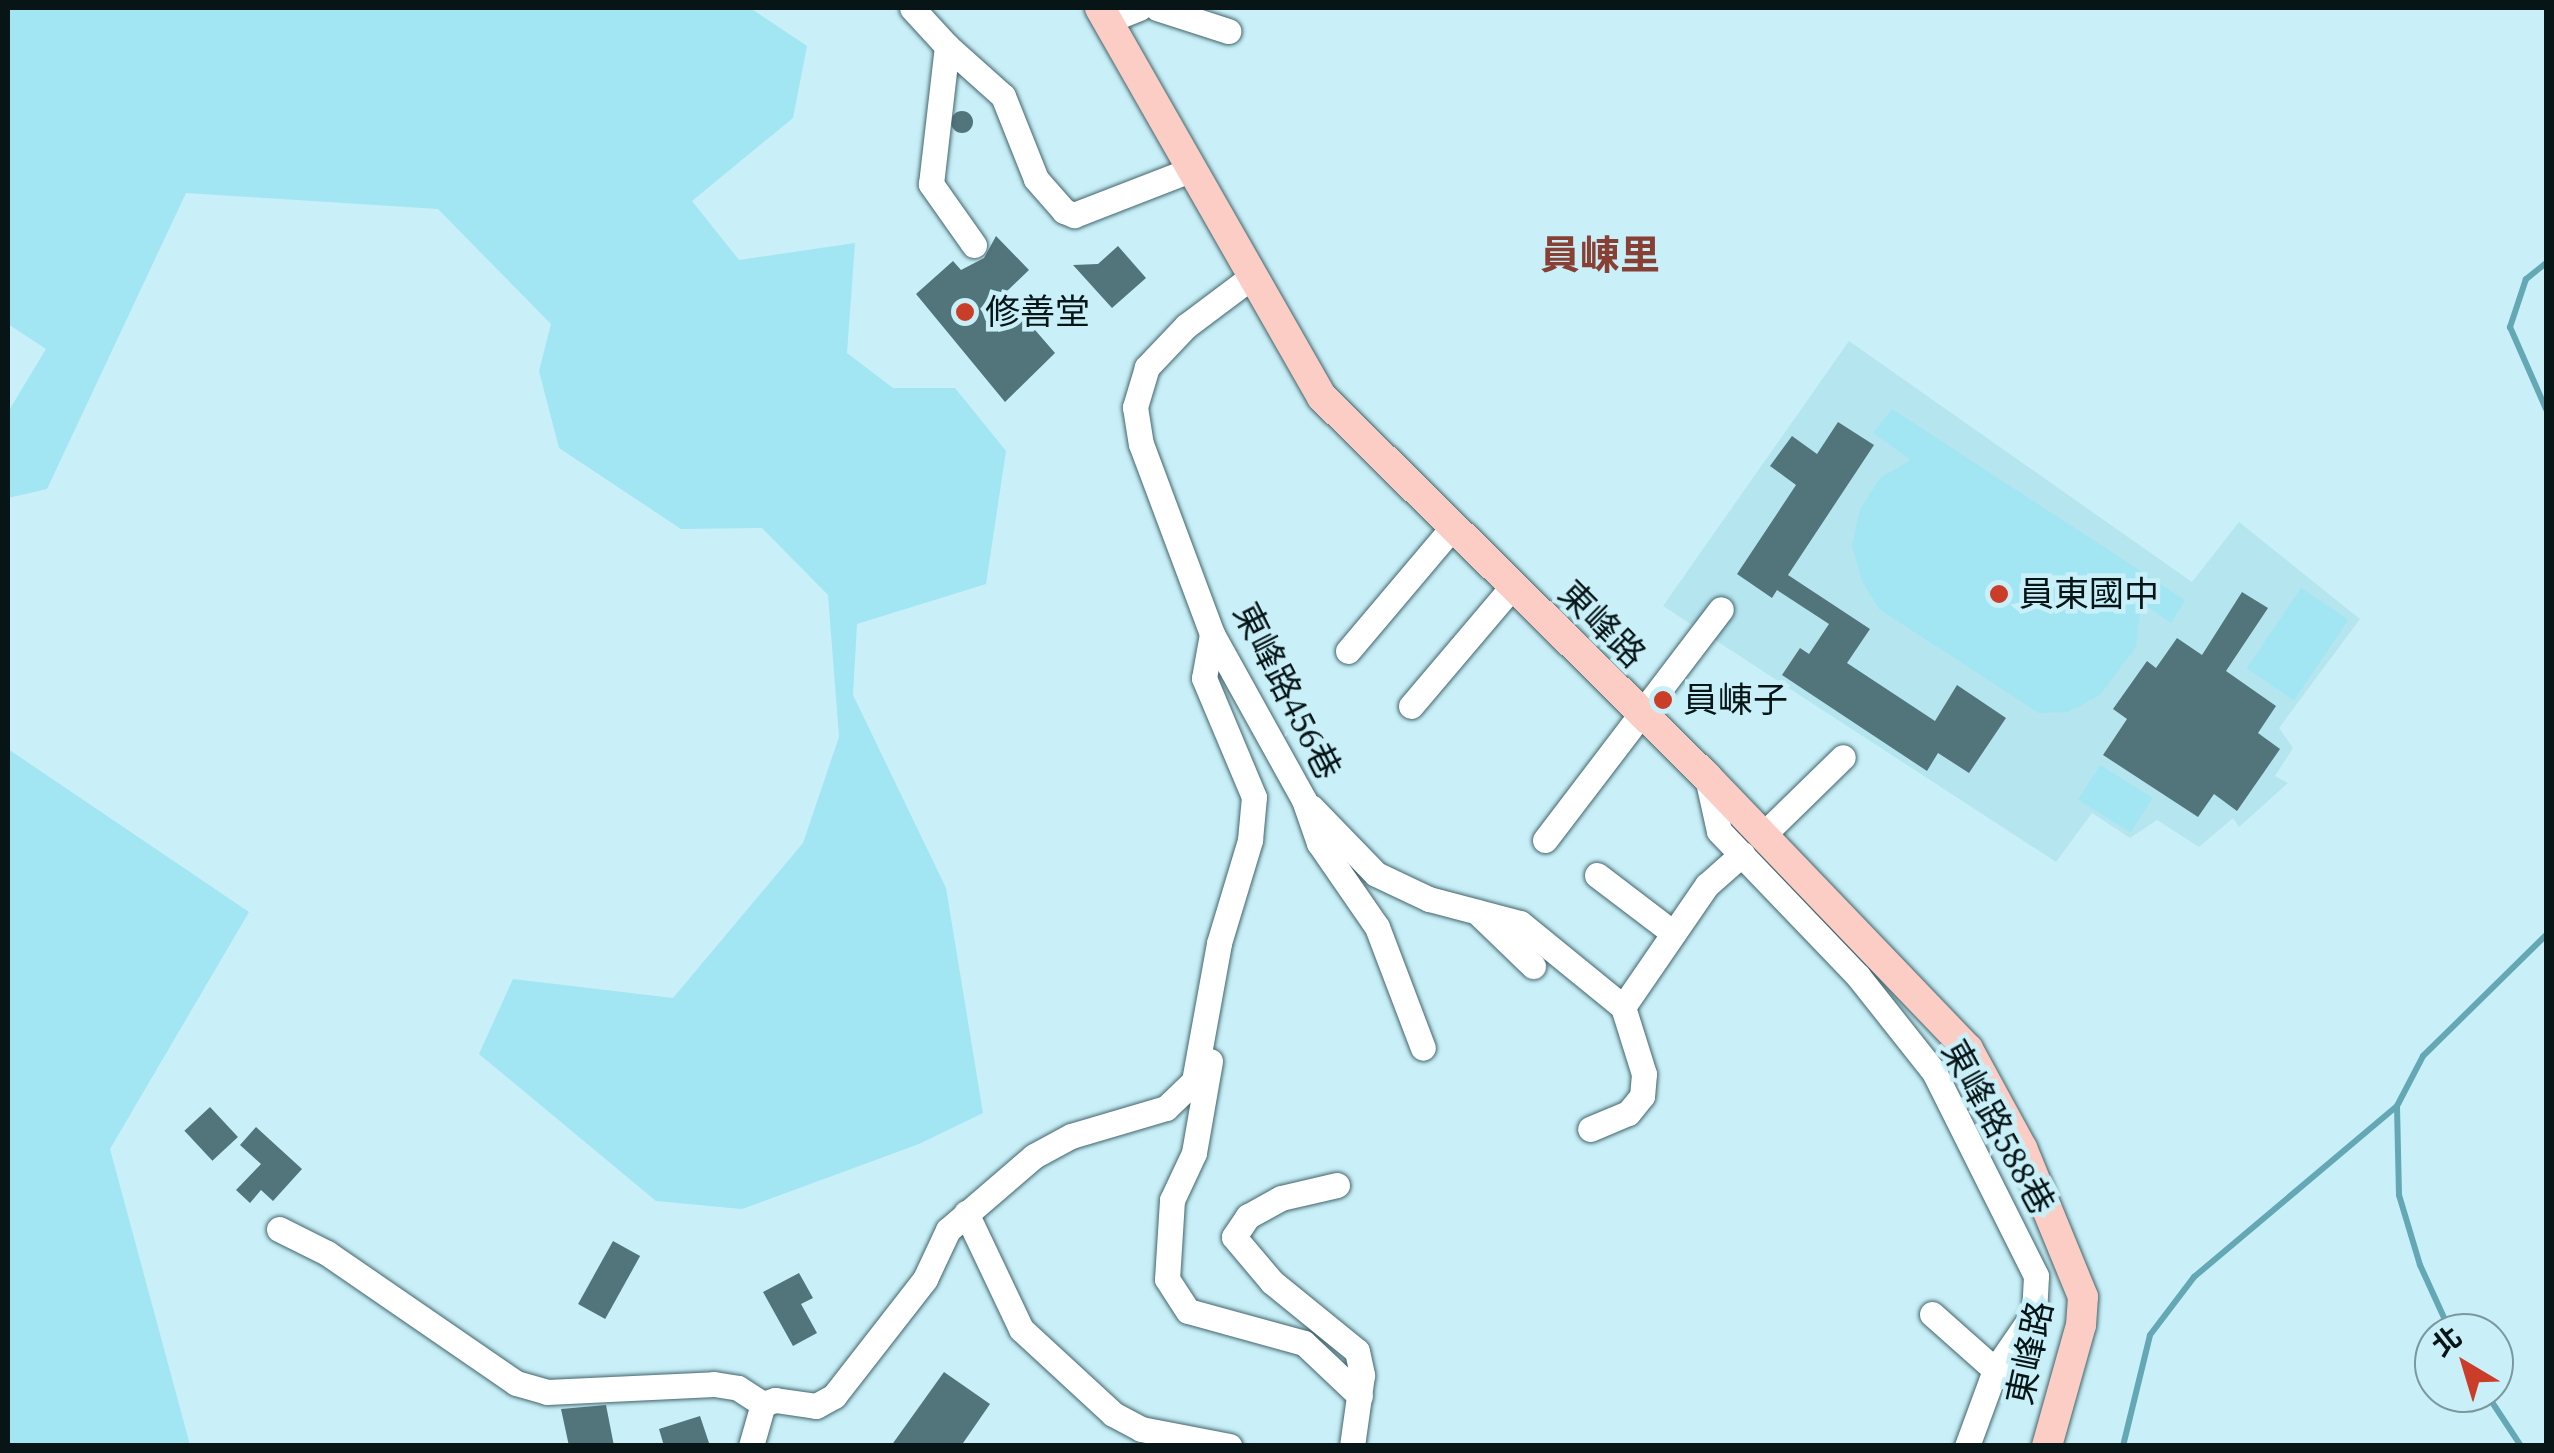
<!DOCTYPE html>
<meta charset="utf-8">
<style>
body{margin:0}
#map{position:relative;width:2554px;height:1453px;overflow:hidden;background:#c9f0f8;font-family:"Source Serif 4","Noto Sans TC",serif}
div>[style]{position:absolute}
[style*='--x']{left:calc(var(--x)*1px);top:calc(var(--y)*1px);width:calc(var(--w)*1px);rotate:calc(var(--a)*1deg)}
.built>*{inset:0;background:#b5e5ef}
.green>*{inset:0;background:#a2e5f3;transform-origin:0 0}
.stream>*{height:6px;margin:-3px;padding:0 3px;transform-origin:3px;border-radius:3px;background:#64a7b5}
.building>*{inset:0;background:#52757c;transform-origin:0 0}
.round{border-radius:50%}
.roads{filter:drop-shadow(0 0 2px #43656c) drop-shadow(0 0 2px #43656c)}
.minor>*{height:25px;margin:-12.5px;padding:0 12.5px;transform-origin:12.5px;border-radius:12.5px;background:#fff}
.major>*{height:30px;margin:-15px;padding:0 15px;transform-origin:15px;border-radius:15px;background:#fbcdc4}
.dots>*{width:28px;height:28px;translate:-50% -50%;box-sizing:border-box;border:5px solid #c9f0f8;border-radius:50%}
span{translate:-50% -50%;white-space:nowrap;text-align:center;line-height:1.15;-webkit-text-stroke:9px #c9f0f8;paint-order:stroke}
.poi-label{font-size:35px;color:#071517}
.left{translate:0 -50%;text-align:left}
.street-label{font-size:35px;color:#071517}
.quarter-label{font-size:40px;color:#874033;font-weight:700}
.frame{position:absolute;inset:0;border:10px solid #071517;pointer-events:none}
.north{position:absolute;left:2414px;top:1313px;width:100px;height:100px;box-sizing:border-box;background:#c9f0f8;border:2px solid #7b989e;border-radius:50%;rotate:322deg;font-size:28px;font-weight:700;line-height:40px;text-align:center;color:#071517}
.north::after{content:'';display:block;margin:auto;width:35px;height:45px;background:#ca3e29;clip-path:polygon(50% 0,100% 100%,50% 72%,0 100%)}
</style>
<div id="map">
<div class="built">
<div style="clip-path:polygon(1849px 341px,2192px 582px,2239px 522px,2360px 619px,2279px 728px,2293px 748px,2275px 776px,2288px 783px,2239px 827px,2233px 818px,2199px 847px,2157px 820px,2130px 838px,2092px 813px,2056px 862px,1663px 606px)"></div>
</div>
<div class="green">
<div style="clip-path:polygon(8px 8px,750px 8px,807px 46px,793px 118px,692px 201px,739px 260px,855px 243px,847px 353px,893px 388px,955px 388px,1006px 451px,986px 584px,857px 624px,853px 695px,946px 888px,983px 1113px,919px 1144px,742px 1209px,656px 1201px,479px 1054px,513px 979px,673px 998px,803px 843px,839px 737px,828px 595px,762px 528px,681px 529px,559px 448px,539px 371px,551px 324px,438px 209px,186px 193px,47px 489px,8px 498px,8px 412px,46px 349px,8px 324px)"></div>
<div style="clip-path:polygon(1892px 409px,2185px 600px,2171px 623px,2141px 602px,2136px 647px,2100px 695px,2068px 712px,2039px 713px,1879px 609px,1862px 581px,1852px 546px,1860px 509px,1880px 478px,1911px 460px,1873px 433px)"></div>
<div style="left:2301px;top:588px;width:57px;height:97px;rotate:34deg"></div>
<div style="clip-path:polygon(8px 749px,249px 912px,110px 1149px,190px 1445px,8px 1444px)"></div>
<div style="left:2100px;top:765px;width:62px;height:41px;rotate:32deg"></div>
</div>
<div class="stream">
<div style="--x:2546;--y:263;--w:26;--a:141"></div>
<div style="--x:2526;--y:279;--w:51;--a:108.4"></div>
<div style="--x:2510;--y:327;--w:90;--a:66.3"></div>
<div style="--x:2451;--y:1333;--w:75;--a:-114.5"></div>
<div style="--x:2420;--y:1265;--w:73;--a:-106.7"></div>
<div style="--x:2399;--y:1195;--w:89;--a:-91.3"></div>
<div style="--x:2397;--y:1106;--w:56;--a:-62.5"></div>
<div style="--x:2423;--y:1056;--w:173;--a:-44.5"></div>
<div style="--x:2486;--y:1393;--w:64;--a:56.6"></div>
<div style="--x:2123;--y:1446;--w:114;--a:-76.3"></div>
<div style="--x:2150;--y:1335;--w:73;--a:-52.8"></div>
<div style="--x:2194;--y:1277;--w:265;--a:-40.1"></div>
</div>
<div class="building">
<div class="round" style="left:951px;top:111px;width:22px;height:22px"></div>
<div style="clip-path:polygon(996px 236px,1029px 270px,1004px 294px,1055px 353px,1005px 402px,916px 294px,953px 261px,961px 270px,984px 258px)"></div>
<div style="clip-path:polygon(1118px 246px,1146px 278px,1112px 308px,1073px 265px,1098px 264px)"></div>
<div style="clip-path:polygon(1838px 422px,1874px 445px,1788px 575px,1870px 629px,1847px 663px,1935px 721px,1957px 685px,2006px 718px,1969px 773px,1938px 753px,1927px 771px,1782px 675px,1800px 648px,1809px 654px,1829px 624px,1777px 590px,1772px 598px,1737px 574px,1796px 485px,1770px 466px,1792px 436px,1817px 454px)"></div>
<div style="clip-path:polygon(2242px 592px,2268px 608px,2226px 671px,2276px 706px,2258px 733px,2280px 749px,2237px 811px,2214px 794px,2198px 817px,2103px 755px,2127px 719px,2113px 709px,2147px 661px,2156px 668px,2177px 638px,2202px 655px)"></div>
<div style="left:210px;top:1107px;width:41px;height:35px;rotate:47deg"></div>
<div style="clip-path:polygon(256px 1127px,302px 1169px,273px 1201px,261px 1190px,250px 1203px,236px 1190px,261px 1164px,240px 1145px)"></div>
<div style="left:613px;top:1241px;width:31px;height:72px;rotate:29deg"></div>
<div style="clip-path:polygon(799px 1273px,813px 1298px,801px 1304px,817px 1333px,793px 1346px,763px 1292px)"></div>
<div style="clip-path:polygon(944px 1372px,990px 1404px,961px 1446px,891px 1446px)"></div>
<div style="clip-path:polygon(606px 1405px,614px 1446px,569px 1446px,561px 1409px)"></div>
<div style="clip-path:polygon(700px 1416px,710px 1446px,664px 1446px,659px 1429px)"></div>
</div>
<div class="roads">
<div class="minor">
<div style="--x:912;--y:8;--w:52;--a:47.4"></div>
<div style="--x:1157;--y:8;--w:75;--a:17.9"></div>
<div style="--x:1107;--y:21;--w:35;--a:-22"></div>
<div style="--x:974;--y:245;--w:75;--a:-125.2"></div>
<div style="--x:931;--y:184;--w:139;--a:-83.4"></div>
<div style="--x:947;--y:46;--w:75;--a:41.8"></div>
<div style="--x:1003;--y:96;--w:89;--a:68.3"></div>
<div style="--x:1036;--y:179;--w:43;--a:48.8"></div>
<div style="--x:1064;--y:211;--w:11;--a:22"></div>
<div style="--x:1074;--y:215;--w:124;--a:-21.2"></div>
<div style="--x:1250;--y:278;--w:80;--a:143.1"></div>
<div style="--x:1186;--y:326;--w:57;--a:133.6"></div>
<div style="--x:1147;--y:367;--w:42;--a:106.7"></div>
<div style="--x:1135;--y:407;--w:37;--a:81"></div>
<div style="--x:1141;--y:444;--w:203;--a:69.5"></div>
<div style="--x:1212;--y:634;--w:190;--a:61"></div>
<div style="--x:1304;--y:800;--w:46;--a:70.8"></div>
<div style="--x:1319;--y:843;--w:102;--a:55.4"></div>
<div style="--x:1377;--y:927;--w:129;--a:69.2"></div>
<div style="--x:1348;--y:651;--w:161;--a:-49.8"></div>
<div style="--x:1411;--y:706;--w:156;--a:-49.7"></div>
<div style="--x:1707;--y:777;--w:55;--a:77.5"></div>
<div style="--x:1719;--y:831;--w:201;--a:46.2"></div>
<div style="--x:1858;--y:976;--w:122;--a:51.6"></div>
<div style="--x:1934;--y:1072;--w:228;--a:63.4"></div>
<div style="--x:2036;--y:1276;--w:37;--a:93"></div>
<div style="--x:2034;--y:1313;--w:69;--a:124.4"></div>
<div style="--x:1995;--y:1370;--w:81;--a:110.2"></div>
<div style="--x:1311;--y:807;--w:93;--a:45.9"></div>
<div style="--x:1376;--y:874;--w:59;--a:25.3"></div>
<div style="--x:1429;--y:899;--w:94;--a:14.8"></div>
<div style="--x:1520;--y:923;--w:133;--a:39.2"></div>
<div style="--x:1623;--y:1007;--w:70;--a:72.6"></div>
<div style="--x:1644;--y:1074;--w:22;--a:95"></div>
<div style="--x:1642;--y:1096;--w:22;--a:129"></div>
<div style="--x:1628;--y:1113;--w:41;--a:157.2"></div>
<div style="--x:1764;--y:834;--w:110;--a:-44.3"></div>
<div style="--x:1545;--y:840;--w:290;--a:-52.7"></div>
<div style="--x:1597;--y:875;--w:96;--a:37.3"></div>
<div style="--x:1477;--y:912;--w:78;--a:44"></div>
<div style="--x:1623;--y:1007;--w:148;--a:-55.5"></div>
<div style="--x:1707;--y:885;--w:47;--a:-41.5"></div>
<div style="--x:1210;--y:1061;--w:93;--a:99.9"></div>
<div style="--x:1194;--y:1153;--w:52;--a:115.1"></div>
<div style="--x:1172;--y:1200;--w:79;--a:93.6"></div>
<div style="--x:1167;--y:1279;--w:38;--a:57"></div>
<div style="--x:1188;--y:1311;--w:120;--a:15.4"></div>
<div style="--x:1304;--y:1343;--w:77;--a:43.4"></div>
<div style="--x:1337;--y:1185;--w:57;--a:166.9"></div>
<div style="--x:1281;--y:1198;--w:38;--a:151"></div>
<div style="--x:1248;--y:1216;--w:25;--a:124"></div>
<div style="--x:1234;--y:1237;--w:59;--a:49.8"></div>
<div style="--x:1272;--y:1282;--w:109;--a:39.1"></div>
<div style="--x:1357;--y:1351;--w:25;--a:78"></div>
<div style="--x:1362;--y:1375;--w:72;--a:98"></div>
<div style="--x:966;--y:1213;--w:128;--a:64.6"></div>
<div style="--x:1021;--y:1329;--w:125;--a:42.7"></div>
<div style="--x:1113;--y:1414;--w:32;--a:28"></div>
<div style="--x:1141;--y:1429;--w:90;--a:10.9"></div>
<div style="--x:279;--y:1229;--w:54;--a:26.6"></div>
<div style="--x:327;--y:1253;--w:229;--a:34.5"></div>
<div style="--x:516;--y:1383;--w:32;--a:16"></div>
<div style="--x:547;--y:1392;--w:167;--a:-2.7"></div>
<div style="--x:714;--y:1384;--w:24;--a:9"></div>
<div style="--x:738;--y:1388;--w:30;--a:33"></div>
<div style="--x:1932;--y:1314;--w:84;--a:41.6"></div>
<div style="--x:751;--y:1446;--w:44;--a:-74.1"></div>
<div style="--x:763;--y:1404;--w:13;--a:-18"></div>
<div style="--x:775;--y:1400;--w:41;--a:8.3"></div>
<div style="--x:816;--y:1406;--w:21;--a:-29"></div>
<div style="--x:834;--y:1396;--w:148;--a:-52.1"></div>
<div style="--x:925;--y:1279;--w:54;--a:-64.9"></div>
<div style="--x:948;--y:1230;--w:113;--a:-40.7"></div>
<div style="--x:1034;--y:1156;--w:42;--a:-28.4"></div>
<div style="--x:1071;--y:1136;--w:99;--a:-16.4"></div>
<div style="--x:1166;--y:1108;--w:39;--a:-44"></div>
<div style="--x:1194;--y:1081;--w:140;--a:-79.7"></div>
<div style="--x:1219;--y:943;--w:108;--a:-73.2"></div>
<div style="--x:1250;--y:840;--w:43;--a:-84.7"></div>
<div style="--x:1254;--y:797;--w:129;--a:-112.8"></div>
<div style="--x:1204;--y:678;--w:45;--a:-79.7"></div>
</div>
<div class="major">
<div style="--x:1100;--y:8;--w:448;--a:60.3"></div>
<div style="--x:1322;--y:397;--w:541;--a:44.63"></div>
<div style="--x:1707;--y:777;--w:377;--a:46.2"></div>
<div style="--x:1968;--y:1049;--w:113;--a:61.4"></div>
<div style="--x:2022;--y:1148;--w:161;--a:67.7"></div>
<div style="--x:2083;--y:1297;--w:28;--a:94"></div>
<div style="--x:2081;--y:1325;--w:126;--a:105.7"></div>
</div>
</div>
<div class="dots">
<div style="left:965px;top:312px;background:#ca3e29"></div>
<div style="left:1999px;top:594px;background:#ca3e29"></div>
<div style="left:1663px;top:700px;background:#ca3e29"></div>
</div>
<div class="poi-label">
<span class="left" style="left:985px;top:312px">修善堂</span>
<span class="left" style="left:2019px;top:594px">員東國中</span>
<span class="left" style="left:1683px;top:700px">員崠子</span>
</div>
<div class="street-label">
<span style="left:1602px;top:624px;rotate:45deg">東峰路</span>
<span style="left:1287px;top:691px;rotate:63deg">東峰路456巷</span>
<span style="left:1998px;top:1127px;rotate:61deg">東峰路588巷</span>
<span style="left:2030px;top:1353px;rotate:-78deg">東峰路</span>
</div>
<div class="quarter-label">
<span style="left:1600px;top:255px">員崠里</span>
</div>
<div class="frame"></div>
<div class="north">北</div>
</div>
